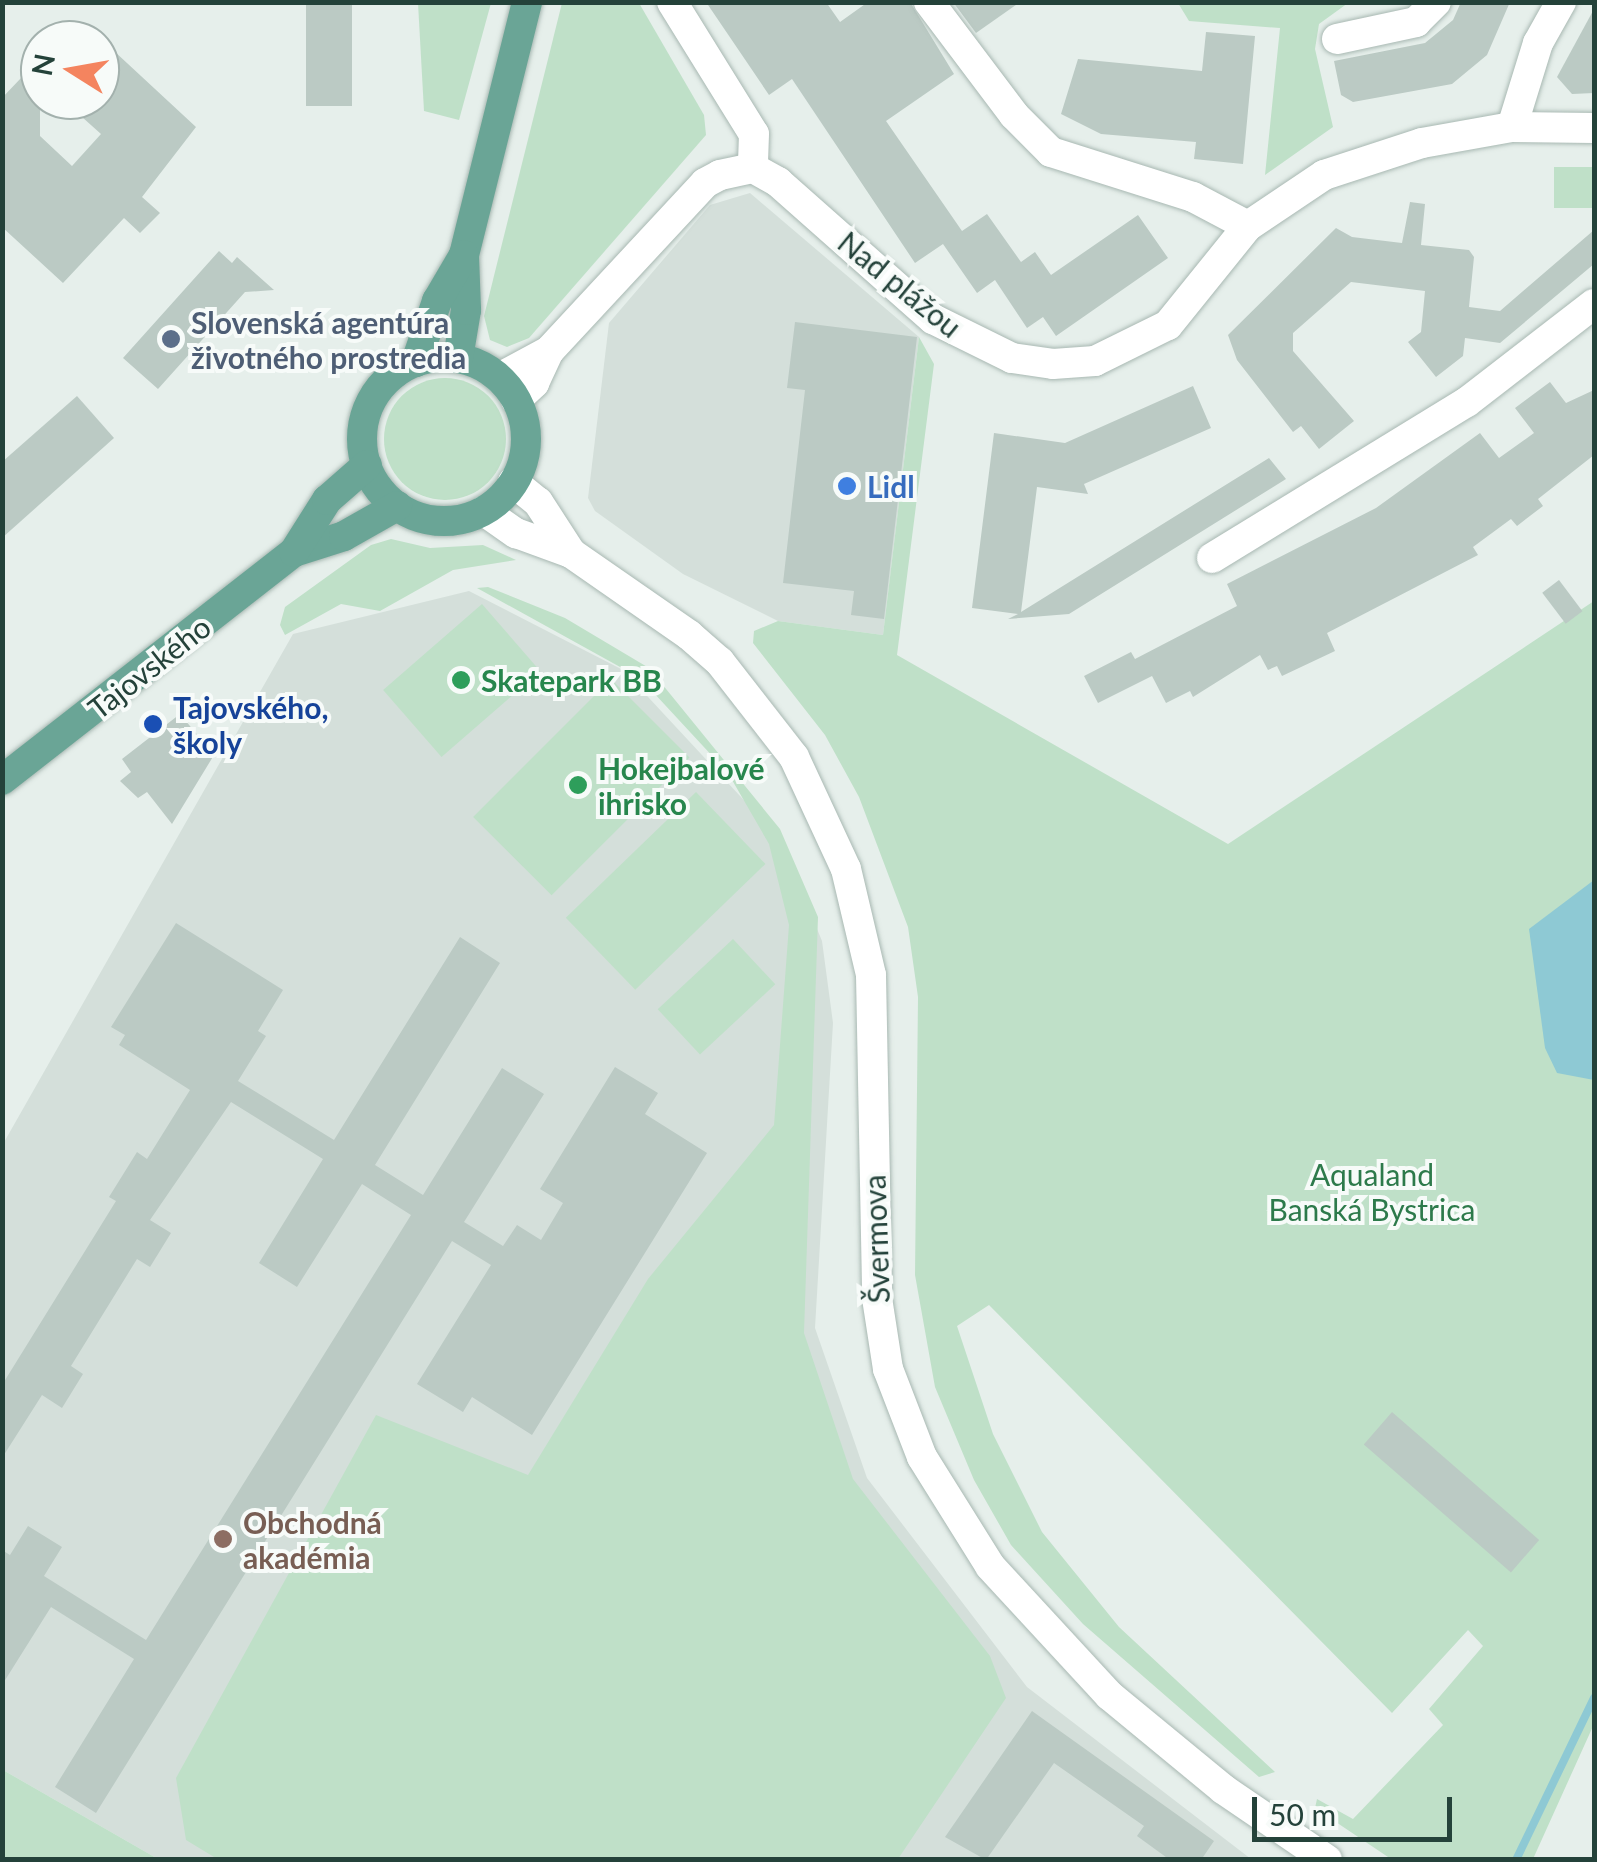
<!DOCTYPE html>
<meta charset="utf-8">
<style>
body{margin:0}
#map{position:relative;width:1597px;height:1862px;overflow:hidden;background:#e6efeb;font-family:Lato,sans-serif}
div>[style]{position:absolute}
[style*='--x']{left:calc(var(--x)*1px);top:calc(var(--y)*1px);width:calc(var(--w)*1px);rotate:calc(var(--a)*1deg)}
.built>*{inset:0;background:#d4dfda}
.green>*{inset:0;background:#bfe0c8;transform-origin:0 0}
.round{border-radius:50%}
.water>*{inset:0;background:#8ec9d4}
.stream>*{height:8px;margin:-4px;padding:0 4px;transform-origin:4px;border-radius:4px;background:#8ec9d4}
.building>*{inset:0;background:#bbcac4;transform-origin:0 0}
.roads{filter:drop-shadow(0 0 2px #a8b8b2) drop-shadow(0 0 2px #a8b8b2)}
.minor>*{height:30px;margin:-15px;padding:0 15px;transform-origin:15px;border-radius:15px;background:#fff}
.major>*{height:30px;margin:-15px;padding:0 15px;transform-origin:15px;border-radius:15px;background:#6aa596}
.major>.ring{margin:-15px;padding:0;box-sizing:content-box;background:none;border:30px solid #6aa596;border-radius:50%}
.dots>*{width:28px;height:28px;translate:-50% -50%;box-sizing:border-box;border:5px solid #f7fbf9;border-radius:50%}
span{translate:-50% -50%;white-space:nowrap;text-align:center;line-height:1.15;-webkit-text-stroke:8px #f7fbf9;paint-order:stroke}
.street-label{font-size:30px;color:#24423a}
.service-label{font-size:30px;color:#4e5e75;font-weight:700}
.left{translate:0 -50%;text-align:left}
.shop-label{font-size:30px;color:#366cbe;font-weight:700}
.leisure-label{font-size:30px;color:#27864d;font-weight:700}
.transit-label{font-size:30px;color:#164399;font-weight:700}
.park-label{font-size:30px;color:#2d7a4b}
.education-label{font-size:30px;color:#785e54;font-weight:700}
.frame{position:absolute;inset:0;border:5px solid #24423a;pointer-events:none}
.north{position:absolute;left:20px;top:20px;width:100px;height:100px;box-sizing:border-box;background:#f7fbf9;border:2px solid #a3b1ad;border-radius:50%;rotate:281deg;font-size:28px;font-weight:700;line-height:40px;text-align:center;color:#24423a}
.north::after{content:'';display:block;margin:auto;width:35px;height:45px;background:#f4845f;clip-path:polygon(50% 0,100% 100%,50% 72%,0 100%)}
.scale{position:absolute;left:1252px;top:1797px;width:200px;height:45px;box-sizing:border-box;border:5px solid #24423a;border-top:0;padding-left:12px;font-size:30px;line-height:35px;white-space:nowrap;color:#24423a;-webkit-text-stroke:8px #f7fbf9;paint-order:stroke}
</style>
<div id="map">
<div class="built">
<div style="clip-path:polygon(750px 193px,919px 337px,883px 635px,778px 621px,683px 574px,595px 511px,588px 498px,609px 323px,710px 205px)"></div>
<div style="clip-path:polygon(469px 591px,623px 670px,780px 839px,822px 941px,833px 1023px,815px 1328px,867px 1478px,1027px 1687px,1251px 1859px,158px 1859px,3px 1770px,3px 1144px,293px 634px)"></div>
</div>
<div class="green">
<div style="clip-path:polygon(418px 3px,491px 3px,459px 120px,424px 111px)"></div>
<div style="clip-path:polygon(562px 3px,639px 3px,704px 115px,706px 135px,529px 338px,507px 347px,490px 340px,484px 316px)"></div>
<div style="clip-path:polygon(1178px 3px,1348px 3px,1319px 24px,1315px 49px,1333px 127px,1265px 175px,1280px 28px,1189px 21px)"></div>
<div style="left:1594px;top:167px;width:41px;height:40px;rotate:90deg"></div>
<div style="clip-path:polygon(919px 337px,934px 364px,897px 655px,1228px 844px,1594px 601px,1594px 1724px,1533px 1859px,1391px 1859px,1315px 1808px,1317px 1799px,1353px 1819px,1443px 1725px,1429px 1709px,1483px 1646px,1468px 1630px,1392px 1713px,989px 1305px,957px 1326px,993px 1434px,1042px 1532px,1119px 1627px,1275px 1772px,1259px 1777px,1083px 1624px,1011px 1545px,974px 1480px,935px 1387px,915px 1275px,918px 997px,908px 927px,859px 797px,825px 735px,753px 643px,754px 631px,778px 621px,883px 635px)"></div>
<div class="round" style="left:384px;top:378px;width:122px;height:122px"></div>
<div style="clip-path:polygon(391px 539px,430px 548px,483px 545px,516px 560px,453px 570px,380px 611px,341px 604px,285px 635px,280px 625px,285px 607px,371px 545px)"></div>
<div style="clip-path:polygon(488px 587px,565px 618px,649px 668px,780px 829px,818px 917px,804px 1333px,853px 1479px,990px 1656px,1006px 1698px,898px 1859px,219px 1860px,186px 1840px,176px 1778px,376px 1415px,528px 1475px,648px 1279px,774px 1125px,789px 925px,769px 844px,728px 773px,640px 678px,477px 588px)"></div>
<div style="left:482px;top:604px;width:89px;height:131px;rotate:49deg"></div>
<div style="left:611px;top:679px;width:111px;height:195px;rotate:45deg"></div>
<div style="left:696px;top:792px;width:100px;height:181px;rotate:46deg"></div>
<div style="left:733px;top:939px;width:62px;height:103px;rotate:47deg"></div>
<div style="clip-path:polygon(3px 1770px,158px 1859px,3px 1859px)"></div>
</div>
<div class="water">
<div style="clip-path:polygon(1594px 880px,1594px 1080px,1557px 1073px,1545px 1048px,1529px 929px)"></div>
</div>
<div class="stream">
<div style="--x:1516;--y:1860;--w:180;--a:-64.3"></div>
</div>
<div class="building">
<div style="left:306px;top:2px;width:46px;height:104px"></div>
<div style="clip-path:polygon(706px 2px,826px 2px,840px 22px,868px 2px,910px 2px,954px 74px,886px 121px,962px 231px,987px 214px,1021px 262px,1035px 252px,1051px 275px,1138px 215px,1168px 258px,1056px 336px,1043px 317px,1027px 328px,995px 280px,977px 293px,943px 244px,915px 263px,792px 79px,769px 95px)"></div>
<div style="clip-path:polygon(953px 2px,1020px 2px,976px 33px)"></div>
<div style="clip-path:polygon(1461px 2px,1510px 2px,1487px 55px,1452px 84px,1353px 102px,1341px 95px,1334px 61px,1425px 43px,1453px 20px)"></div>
<div style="clip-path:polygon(1594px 9px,1594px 93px,1572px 94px,1557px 77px)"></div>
<div style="clip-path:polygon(1206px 32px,1255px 36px,1243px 164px,1194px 159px,1196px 142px,1101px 134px,1061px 114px,1078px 59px,1202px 71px)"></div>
<div style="clip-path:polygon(100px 38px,196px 127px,142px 197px,160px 213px,140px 233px,124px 218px,63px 283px,2px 227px,2px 98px,40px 58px,40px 136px,72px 166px,101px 134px,63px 100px,100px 100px)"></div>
<div style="clip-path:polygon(1410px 202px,1425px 204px,1421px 245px,1469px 250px,1474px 257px,1469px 307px,1500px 311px,1594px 230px,1594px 264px,1500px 343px,1465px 338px,1463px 356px,1436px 377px,1408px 342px,1421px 332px,1425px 291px,1351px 282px,1293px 333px,1293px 351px,1354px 421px,1319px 449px,1301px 426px,1293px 432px,1237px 360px,1228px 335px,1336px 228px,1352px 237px,1402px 243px)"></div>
<div style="clip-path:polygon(219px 251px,232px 263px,237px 257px,274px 290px,245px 292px,158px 389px,123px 358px)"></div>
<div style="clip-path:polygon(795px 322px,917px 337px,884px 619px,851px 615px,854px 591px,783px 583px,805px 390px,787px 388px)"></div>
<div style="clip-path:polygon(1550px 382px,1566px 403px,1594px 390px,1594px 455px,1538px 499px,1543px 506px,1517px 526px,1511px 519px,1473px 547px,1478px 555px,1327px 633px,1335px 651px,1282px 676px,1277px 666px,1268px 670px,1260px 655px,1193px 697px,1190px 691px,1166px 703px,1152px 676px,1098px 703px,1084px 676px,1131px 652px,1135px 659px,1237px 606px,1227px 584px,1376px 508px,1480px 433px,1499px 458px,1534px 433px,1515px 408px)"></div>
<div style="clip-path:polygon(1193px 386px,1211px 428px,1084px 484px,1088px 494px,1037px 487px,1021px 612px,1269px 458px,1286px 479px,1069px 614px,1008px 619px,1018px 614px,972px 608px,994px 433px,1065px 443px)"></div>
<div style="clip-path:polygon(77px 396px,114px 438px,2px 538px,2px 462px)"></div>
<div style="left:1559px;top:580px;width:39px;height:21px;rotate:53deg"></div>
<div style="clip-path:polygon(180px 714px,214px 755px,172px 824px,147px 792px,138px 798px,120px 781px,131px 772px,122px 759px)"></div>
<div style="clip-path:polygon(176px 923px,283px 990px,258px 1031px,266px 1036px,238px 1081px,334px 1140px,460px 937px,500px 963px,375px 1165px,423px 1195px,502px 1068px,544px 1094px,464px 1222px,503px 1246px,517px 1225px,541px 1240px,563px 1203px,540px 1189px,615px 1067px,658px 1093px,645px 1114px,707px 1153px,532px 1435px,472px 1397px,463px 1412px,417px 1384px,491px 1265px,452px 1241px,96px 1813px,55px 1787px,134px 1659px,51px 1607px,2px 1685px,2px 1550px,10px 1555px,28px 1526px,62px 1547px,44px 1576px,146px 1640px,411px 1215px,362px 1184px,297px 1287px,259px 1263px,323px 1159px,231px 1102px,150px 1220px,171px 1233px,150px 1267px,137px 1259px,71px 1366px,83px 1374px,62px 1408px,42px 1395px,2px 1458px,2px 1385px,116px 1201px,109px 1197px,137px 1152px,147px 1159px,190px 1090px,119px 1045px,125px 1035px,111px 1027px)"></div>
<div style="left:1392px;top:1412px;width:195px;height:43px;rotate:41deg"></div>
<div style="clip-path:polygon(1032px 1711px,1214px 1841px,1201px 1860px,1170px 1860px,1137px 1836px,1144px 1826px,1054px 1763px,986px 1860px,945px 1837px)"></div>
</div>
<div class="roads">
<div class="minor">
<div style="--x:672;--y:2;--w:155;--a:58.2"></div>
<div style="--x:754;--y:134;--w:34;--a:92"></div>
<div style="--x:929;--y:2;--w:141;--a:53"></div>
<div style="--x:1014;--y:115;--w:52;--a:45"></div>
<div style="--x:1051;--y:152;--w:149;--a:17.6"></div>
<div style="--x:1193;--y:197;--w:62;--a:27.8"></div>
<div style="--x:1337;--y:39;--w:81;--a:-12.1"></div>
<div style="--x:1416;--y:22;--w:28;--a:-45"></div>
<div style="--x:1512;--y:127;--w:88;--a:-72.8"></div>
<div style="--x:1538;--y:43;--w:47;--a:-60.7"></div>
<div style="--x:499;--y:378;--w:57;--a:-28.4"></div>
<div style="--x:516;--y:400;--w:25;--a:-43"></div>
<div style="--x:534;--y:383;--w:35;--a:-65"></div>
<div style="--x:549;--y:351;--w:229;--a:-47.1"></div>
<div style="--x:705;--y:183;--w:17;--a:-28"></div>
<div style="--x:720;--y:175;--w:34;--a:-12"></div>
<div style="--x:753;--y:168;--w:29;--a:29"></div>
<div style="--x:778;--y:182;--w:207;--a:41.5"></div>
<div style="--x:933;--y:319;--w:88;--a:26.3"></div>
<div style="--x:1012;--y:358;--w:41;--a:8.3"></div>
<div style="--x:1053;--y:364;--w:42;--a:-4.1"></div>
<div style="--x:1095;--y:361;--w:81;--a:-26.3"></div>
<div style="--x:1168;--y:325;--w:127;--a:-51.1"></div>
<div style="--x:1248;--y:226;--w:92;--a:-33.9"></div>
<div style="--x:1324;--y:175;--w:103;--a:-18.1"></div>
<div style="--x:1422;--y:143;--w:91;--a:-10.1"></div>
<div style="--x:1512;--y:127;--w:82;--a:0.7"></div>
<div style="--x:513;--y:482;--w:32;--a:39"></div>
<div style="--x:538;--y:502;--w:61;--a:57.1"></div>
<div style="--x:484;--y:511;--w:39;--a:35"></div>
<div style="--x:516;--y:533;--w:59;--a:20"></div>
<div style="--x:571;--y:553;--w:144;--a:34.8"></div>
<div style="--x:689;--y:635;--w:41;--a:41.1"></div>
<div style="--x:720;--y:662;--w:120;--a:52.1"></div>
<div style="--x:794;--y:757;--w:123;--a:65.1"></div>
<div style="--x:846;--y:869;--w:109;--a:76.7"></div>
<div style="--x:871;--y:975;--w:323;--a:88.9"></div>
<div style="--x:877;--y:1298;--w:72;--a:81.2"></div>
<div style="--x:888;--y:1369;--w:94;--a:68.9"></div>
<div style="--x:922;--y:1457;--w:128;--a:58"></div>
<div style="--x:990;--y:1566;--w:176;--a:47.3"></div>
<div style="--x:1109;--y:1695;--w:148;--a:39.5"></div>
<div style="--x:1223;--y:1789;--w:126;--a:34.3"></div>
<div style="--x:1212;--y:558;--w:299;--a:-31.5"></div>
<div style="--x:1467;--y:402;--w:160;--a:-37.7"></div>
</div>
<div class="major">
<div class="ring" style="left:362px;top:357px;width:134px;height:134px"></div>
<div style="--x:458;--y:358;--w:49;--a:-80.5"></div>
<div style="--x:466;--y:310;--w:55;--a:-92.1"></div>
<div style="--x:464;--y:255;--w:261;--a:-76"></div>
<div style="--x:416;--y:362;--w:65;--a:-71"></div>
<div style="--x:437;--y:301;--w:53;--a:-59.6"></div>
<div style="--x:294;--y:552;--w:52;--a:-17.7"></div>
<div style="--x:344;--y:536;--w:61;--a:-29.5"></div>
<div style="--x:2;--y:780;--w:370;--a:-38"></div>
<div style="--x:294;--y:552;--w:62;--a:-57.6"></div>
<div style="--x:327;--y:500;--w:53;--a:-41.2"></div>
</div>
</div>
<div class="dots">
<div style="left:171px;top:339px;background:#5c6f8a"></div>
<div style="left:847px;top:486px;background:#3f7fe0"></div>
<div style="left:461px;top:680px;background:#2e9e5b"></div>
<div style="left:153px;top:724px;background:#1a4fb4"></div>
<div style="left:578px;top:785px;background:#2e9e5b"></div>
<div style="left:223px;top:1539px;background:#8d6e63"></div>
</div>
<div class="street-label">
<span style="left:900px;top:284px;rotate:39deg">Nad plážou</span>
<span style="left:149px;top:667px;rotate:-38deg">Tajovského</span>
<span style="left:876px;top:1239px;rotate:-92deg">Švermova</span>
</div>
<div class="service-label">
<span class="left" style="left:191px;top:339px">Slovenská agentúra<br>životného prostredia</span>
</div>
<div class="shop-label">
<span class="left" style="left:867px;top:486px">Lidl</span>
</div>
<div class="leisure-label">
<span class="left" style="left:481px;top:680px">Skatepark BB</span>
<span class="left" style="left:598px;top:785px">Hokejbalové<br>ihrisko</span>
</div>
<div class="transit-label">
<span class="left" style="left:173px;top:724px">Tajovského,<br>školy</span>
</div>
<div class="park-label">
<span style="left:1372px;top:1191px">Aqualand<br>Banská Bystrica</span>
</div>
<div class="education-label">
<span class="left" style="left:243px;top:1539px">Obchodná<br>akadémia</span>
</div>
<div class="frame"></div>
<div class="north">N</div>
<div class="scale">50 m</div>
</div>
